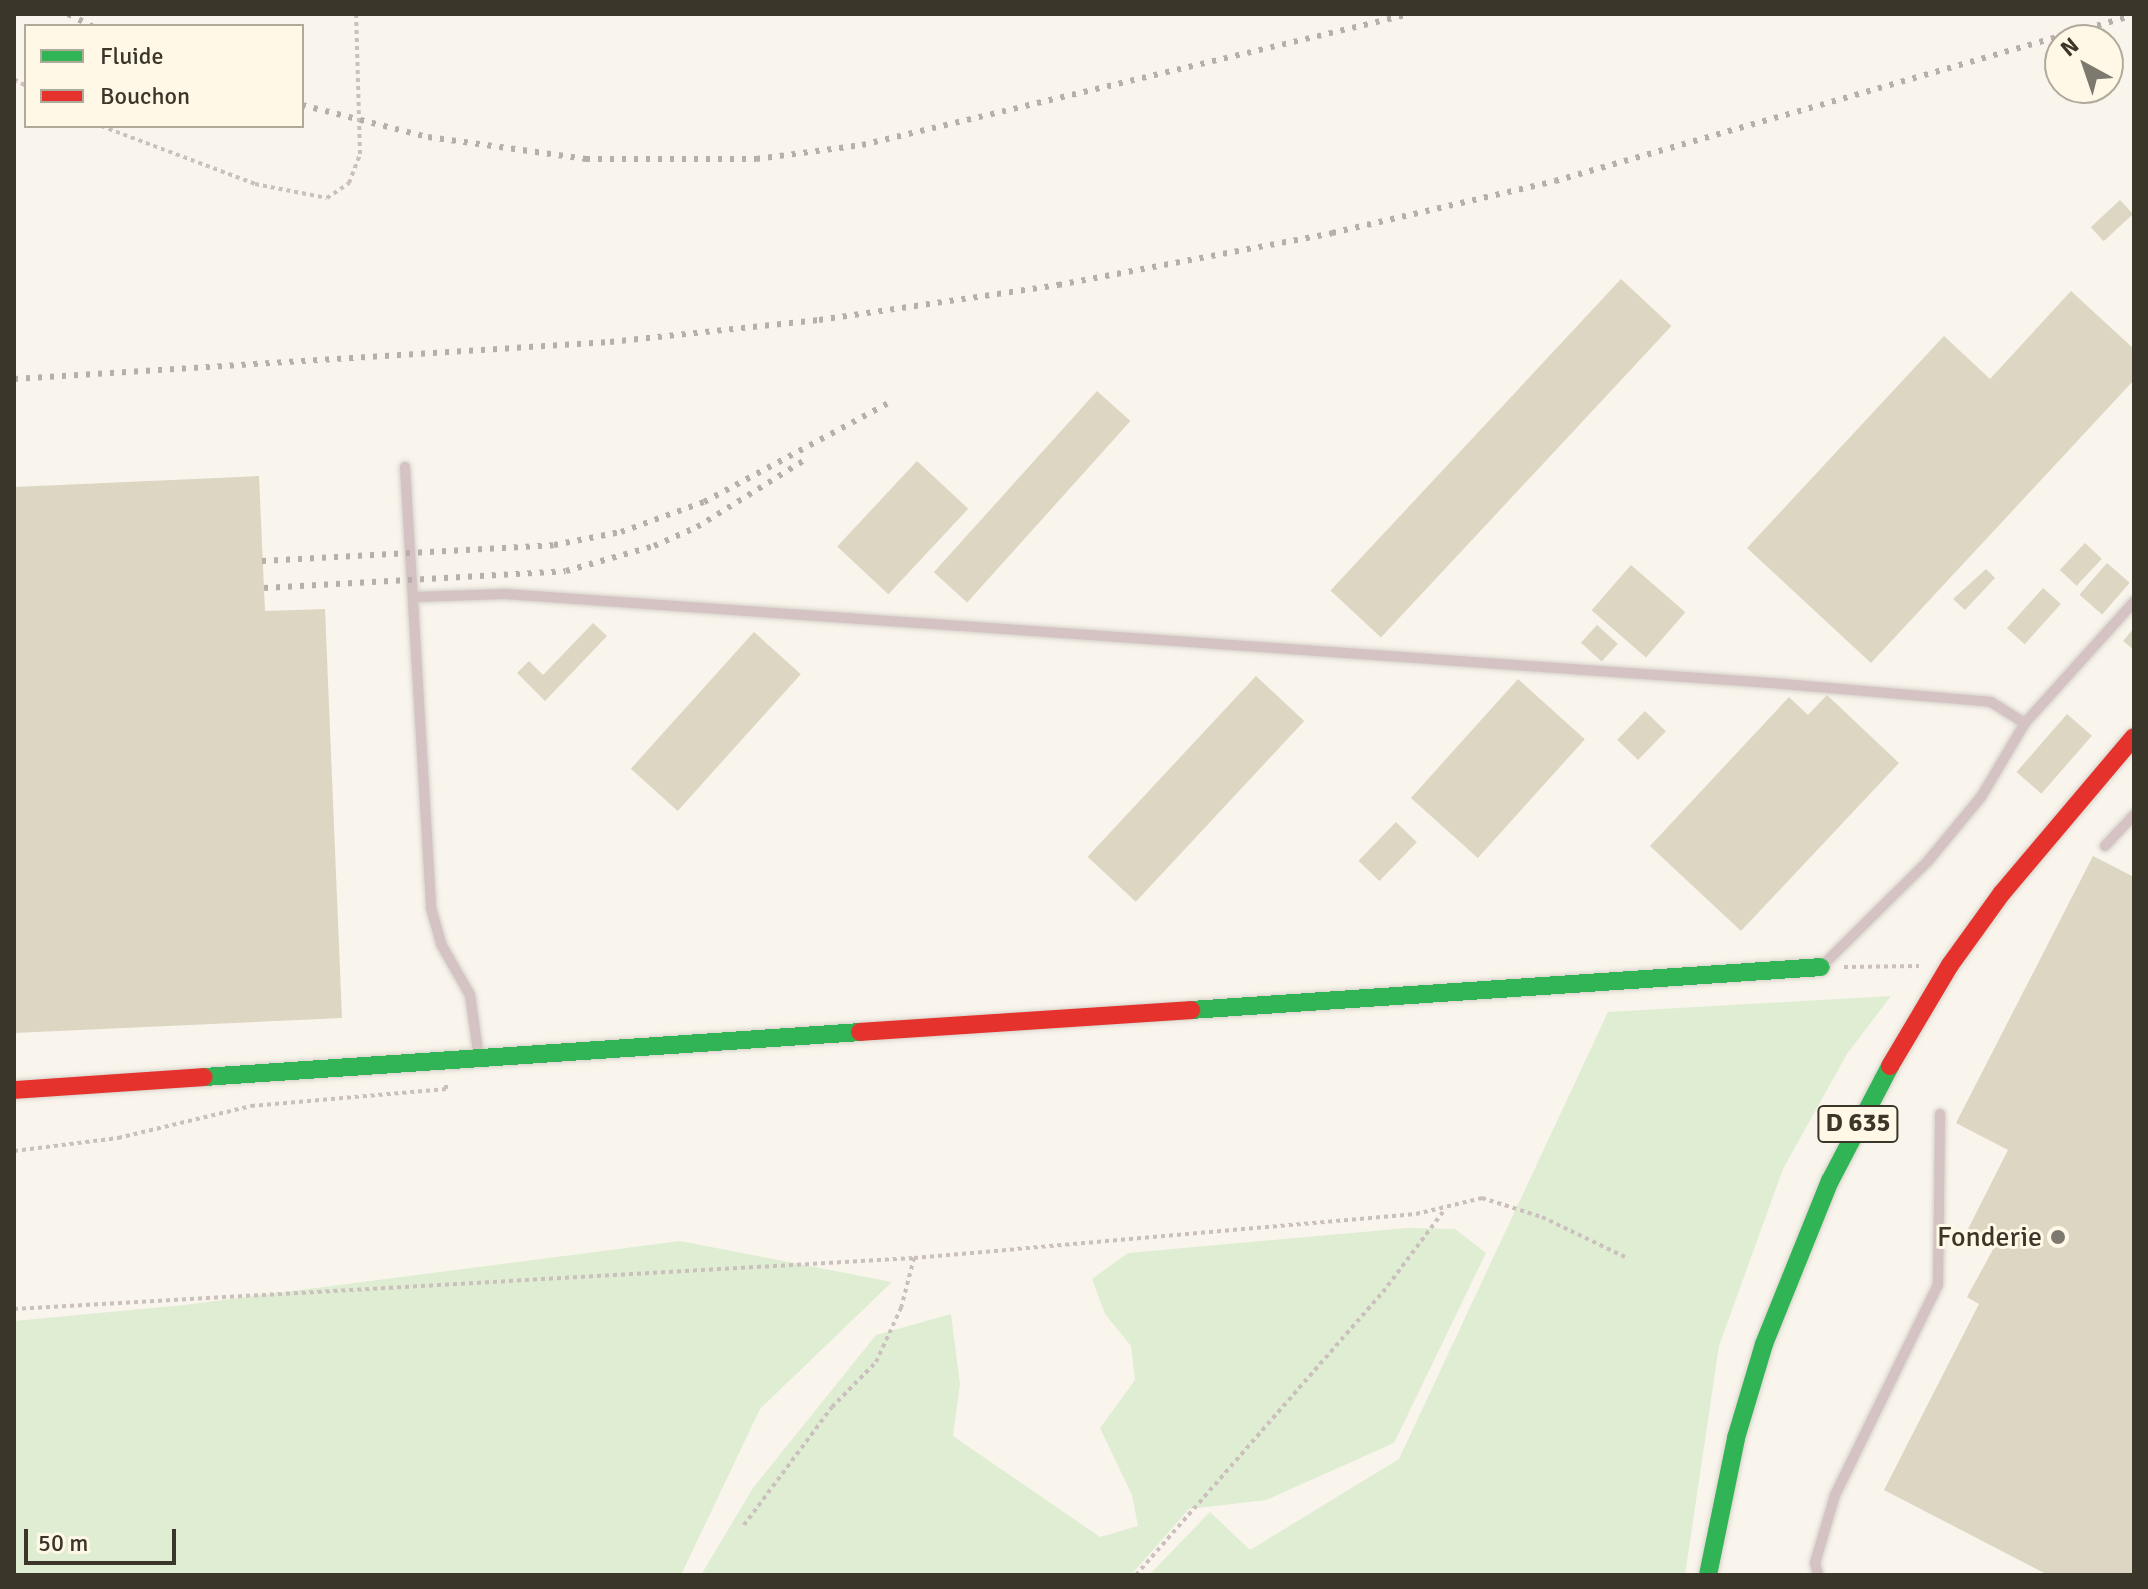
<!DOCTYPE html>
<style>
body{margin:0}
#map{position:relative;width:2148px;height:1589px;overflow:hidden;background:#f9f5ec;font-family:Signika,sans-serif}
div>[style]{position:absolute}
[style*='--x']{left:calc(var(--x)*1px);top:calc(var(--y)*1px);width:calc(var(--w)*1px);rotate:calc(var(--a)*1deg)}
.green>*{inset:0;background:#dfedd3}
.building>*{inset:0;background:#dcd6c3;transform-origin:0 0}
.path>*{height:4px;margin-top:-2px;transform-origin:0;background:repeating-linear-gradient(90deg,#ccc0be 0 4px,transparent 0 8px)}
.roads{filter:drop-shadow(0 0 2px #d6d2ca) drop-shadow(0 0 2px #d6d2ca)}
.lane>*{height:10px;margin:-5px;padding:0 5px;transform-origin:5px;border-radius:5px;background:#d5c3c3}
.fast>*{height:18px;margin:-9px;padding:0 9px;transform-origin:9px;border-radius:9px;background:#30b455}
.jam>*{height:18px;margin:-9px;padding:0 9px;transform-origin:9px;border-radius:9px;background:#e5322d}
.rail>*{height:6px;margin-top:-3px;transform-origin:0;background:repeating-linear-gradient(90deg,#b8aeab 0 4px,transparent 0 12px)}
.dots>*{width:22px;height:22px;translate:-50% -50%;box-sizing:border-box;border:4px solid #fff8e6;border-radius:50%}
span{translate:-50% -50%;white-space:nowrap;text-align:center;line-height:1.15;-webkit-text-stroke:6px #fff8e6;paint-order:stroke}
.shield-label span{padding:2px 6px;background:#fff8e6;border:2px solid;border-radius:6px;-webkit-text-stroke-width:0}
.shield-label{font-size:26px;color:#3a362a;font-weight:700}
.poi-label{font-size:28px;color:#3a362a}
.right{translate:-100% -50%;text-align:right}
.frame{position:absolute;inset:0;border:16px solid #3a362a;pointer-events:none}
.legend{position:absolute;left:24px;top:24px;width:280px;height:104px;box-sizing:border-box;background:#fff8e6;border:2px solid #b0aa9b;margin:0;padding:10px 14px;list-style:none;font-size:24px;color:#3a362a}
.legend li{display:flex;align-items:center;gap:16px;height:40px}
.legend b{width:40px;border:2px solid #b0aa9b}
.north{position:absolute;left:2044px;top:24px;width:80px;height:80px;box-sizing:border-box;background:#fff8e6;border:2px solid #b0aa9b;border-radius:50%;rotate:320deg;font-size:22px;font-weight:700;line-height:32px;text-align:center;color:#3a362a}
.north::after{content:'';display:block;margin:auto;width:28px;height:36px;background:#7d796e;clip-path:polygon(50% 0,100% 100%,50% 72%,0 100%)}
.scale{position:absolute;left:24px;top:1529px;width:152px;height:36px;box-sizing:border-box;border:4px solid #3a362a;border-top:0;padding-left:10px;font-size:24px;line-height:28px;white-space:nowrap;color:#3a362a;-webkit-text-stroke:6px #fff8e6;paint-order:stroke}
</style>
<div id="map">
<div class="green">
<div style="clip-path:polygon(1891px 996px,1847px 1054px,1783px 1169px,1719px 1346px,1685px 1575px,1149px 1575px,1210px 1512px,1250px 1550px,1399px 1459px,1608px 1012px)"></div>
<div style="clip-path:polygon(1407px 1228px,1455px 1229px,1486px 1253px,1394px 1443px,1266px 1500px,1189px 1509px,1131px 1575px,701px 1575px,753px 1488px,876px 1335px,951px 1314px,960px 1384px,953px 1436px,1100px 1537px,1138px 1526px,1132px 1495px,1100px 1428px,1135px 1380px,1131px 1346px,1105px 1314px,1092px 1279px,1128px 1253px)"></div>
<div style="clip-path:polygon(680px 1241px,892px 1282px,760px 1409px,681px 1575px,14px 1575px,14px 1321px,184px 1305px)"></div>
</div>
<div class="building">
<div style="left:2120px;top:200px;width:19px;height:40px;rotate:47deg"></div>
<div style="left:1621px;top:279px;width:69px;height:426px;rotate:43deg"></div>
<div style="clip-path:polygon(2071px 291px,2134px 349px,2134px 380px,1871px 663px,1747px 548px,1944px 336px,1990px 379px)"></div>
<div style="left:1097px;top:391px;width:45px;height:244px;rotate:42deg"></div>
<div style="left:917px;top:461px;width:70px;height:117px;rotate:43deg"></div>
<div style="clip-path:polygon(259px 476px,265px 611px,325px 609px,342px 1018px,14px 1033px,14px 487px)"></div>
<div style="left:2085px;top:543px;width:23px;height:37px;rotate:43deg"></div>
<div style="left:2107px;top:563px;width:30px;height:42px;rotate:41deg"></div>
<div style="left:1631px;top:565px;width:72px;height:60px;rotate:41deg"></div>
<div style="clip-path:polygon(1986px 569px,1995px 578px,1965px 610px,1953px 599px)"></div>
<div style="left:2043px;top:588px;width:24px;height:54px;rotate:42deg"></div>
<div style="clip-path:polygon(593px 623px,607px 636px,545px 701px,517px 673px,529px 661px,543px 675px)"></div>
<div style="left:1597px;top:625px;width:28px;height:24px;rotate:42deg"></div>
<div style="clip-path:polygon(2134px 628px,2134px 650px,2123px 641px)"></div>
<div style="left:754px;top:632px;width:63px;height:184px;rotate:42deg"></div>
<div style="left:1256px;top:676px;width:66px;height:247px;rotate:43deg"></div>
<div style="left:1518px;top:679px;width:90px;height:160px;rotate:42deg"></div>
<div style="clip-path:polygon(1827px 695px,1899px 763px,1741px 931px,1650px 846px,1789px 697px,1808px 715px)"></div>
<div style="left:1645px;top:711px;width:29px;height:40px;rotate:44deg"></div>
<div style="left:2067px;top:714px;width:33px;height:77px;rotate:41deg"></div>
<div style="left:1396px;top:822px;width:29px;height:54px;rotate:44deg"></div>
<div style="clip-path:polygon(2093px 856px,2134px 877px,2134px 1575px,2048px 1575px,1884px 1490px,1979px 1304px,1967px 1297px,1996px 1244px,1968px 1229px,2008px 1150px,1956px 1123px)"></div>
</div>
<div class="path">
<div style="--x:14;--y:79;--w:14;--a:30"></div>
<div style="--x:101;--y:126;--w:165;--a:20.6"></div>
<div style="--x:255;--y:184;--w:73;--a:11"></div>
<div style="--x:327;--y:198;--w:27;--a:-34"></div>
<div style="--x:349;--y:183;--w:31;--a:-69"></div>
<div style="--x:360;--y:154;--w:140;--a:-91.6"></div>
<div style="--x:1844;--y:967;--w:75;--a:-0.8"></div>
<div style="--x:14;--y:1151;--w:105;--a:-7.1"></div>
<div style="--x:118;--y:1138;--w:137;--a:-13.5"></div>
<div style="--x:251;--y:1106;--w:196;--a:-5"></div>
<div style="--x:446;--y:1089;--w:4;--a:-90"></div>
<div style="--x:14;--y:1309;--w:901;--a:-3.24"></div>
<div style="--x:914;--y:1258;--w:504;--a:-5.01"></div>
<div style="--x:1416;--y:1214;--w:68;--a:-13.6"></div>
<div style="--x:1482;--y:1198;--w:63;--a:17.6"></div>
<div style="--x:1542;--y:1217;--w:92;--a:25.7"></div>
<div style="--x:744;--y:1525;--w:147;--a:-53.3"></div>
<div style="--x:832;--y:1407;--w:63;--a:-45.6"></div>
<div style="--x:876;--y:1362;--w:60;--a:-65.2"></div>
<div style="--x:901;--y:1308;--w:52;--a:-75.4"></div>
<div style="--x:1136;--y:1575;--w:376;--a:-48.9"></div>
<div style="--x:1383;--y:1292;--w:104;--a:-53.2"></div>
</div>
<div class="roads">
<div class="lane">
<div style="--x:405;--y:467;--w:442;--a:86.6"></div>
<div style="--x:431;--y:908;--w:37;--a:74"></div>
<div style="--x:441;--y:944;--w:59;--a:60.4"></div>
<div style="--x:470;--y:995;--w:64;--a:81.9"></div>
<div style="--x:415;--y:597;--w:90;--a:-1.9"></div>
<div style="--x:505;--y:594;--w:1269;--a:4.02"></div>
<div style="--x:1771;--y:683;--w:221;--a:4.9"></div>
<div style="--x:1991;--y:702;--w:40;--a:32"></div>
<div style="--x:2105;--y:846;--w:42;--a:-46.9"></div>
<div style="--x:1821;--y:967;--w:151;--a:-44.7"></div>
<div style="--x:1928;--y:861;--w:83;--a:-50.4"></div>
<div style="--x:1981;--y:797;--w:86;--a:-59.3"></div>
<div style="--x:2025;--y:723;--w:163;--a:-48"></div>
<div style="--x:1818;--y:1575;--w:12;--a:-104"></div>
<div style="--x:1815;--y:1563;--w:71;--a:-73.6"></div>
<div style="--x:1835;--y:1495;--w:234;--a:-63.9"></div>
<div style="--x:1938;--y:1285;--w:171;--a:-89.3"></div>
</div>
<div class="fast">
<div style="--x:1191;--y:1010;--w:631;--a:-3.9"></div>
<div style="--x:204;--y:1077;--w:658;--a:-3.92"></div>
<div style="--x:1708;--y:1575;--w:140;--a:-78.4"></div>
<div style="--x:1736;--y:1438;--w:98;--a:-73.4"></div>
<div style="--x:1764;--y:1344;--w:176;--a:-68"></div>
<div style="--x:1830;--y:1181;--w:130;--a:-62.4"></div>
</div>
<div class="jam">
<div style="--x:860;--y:1032;--w:332;--a:-3.8"></div>
<div style="--x:1890;--y:1066;--w:117;--a:-59.3"></div>
<div style="--x:1950;--y:965;--w:89;--a:-54.2"></div>
<div style="--x:2002;--y:893;--w:204;--a:-49.8"></div>
<div style="--x:14;--y:1090;--w:190;--a:-3.9"></div>
</div>
</div>
<div class="rail">
<div style="--x:68;--y:14;--w:27;--a:27"></div>
<div style="--x:302;--y:105;--w:130;--a:14.3"></div>
<div style="--x:428;--y:137;--w:160;--a:7.9"></div>
<div style="--x:586;--y:159;--w:170;--a:0"></div>
<div style="--x:756;--y:159;--w:107;--a:-7.5"></div>
<div style="--x:862;--y:145;--w:563;--a:-13.44"></div>
<div style="--x:14;--y:379;--w:597;--a:-3.55"></div>
<div style="--x:610;--y:342;--w:210;--a:-6"></div>
<div style="--x:819;--y:320;--w:242;--a:-8.3"></div>
<div style="--x:1058;--y:285;--w:279;--a:-10.7"></div>
<div style="--x:1332;--y:233;--w:229;--a:-13.1"></div>
<div style="--x:1555;--y:181;--w:602;--a:-16"></div>
<div style="--x:262;--y:561;--w:292;--a:-3.1"></div>
<div style="--x:554;--y:545;--w:68;--a:-11"></div>
<div style="--x:621;--y:532;--w:88;--a:-19.9"></div>
<div style="--x:704;--y:502;--w:208;--a:-28.2"></div>
<div style="--x:264;--y:588;--w:302;--a:-3.2"></div>
<div style="--x:566;--y:571;--w:91;--a:-15.9"></div>
<div style="--x:654;--y:546;--w:47;--a:-23.8"></div>
<div style="--x:697;--y:527;--w:131;--a:-31.9"></div>
</div>
<div class="dots">
<div style="left:2058px;top:1237px;background:#7d796e"></div>
</div>
<div class="shield-label">
<span style="left:1858px;top:1124px">D 635</span>
</div>
<div class="poi-label">
<span class="right" style="left:2042px;top:1237px">Fonderie</span>
</div>
<div class="frame"></div>
<ul class="legend">
<li><b style="height:10px;background:#30b455"></b>Fluide</li>
<li><b style="height:10px;background:#e5322d"></b>Bouchon</li>
</ul>
<div class="north">N</div>
<div class="scale">50 m</div>
</div>
